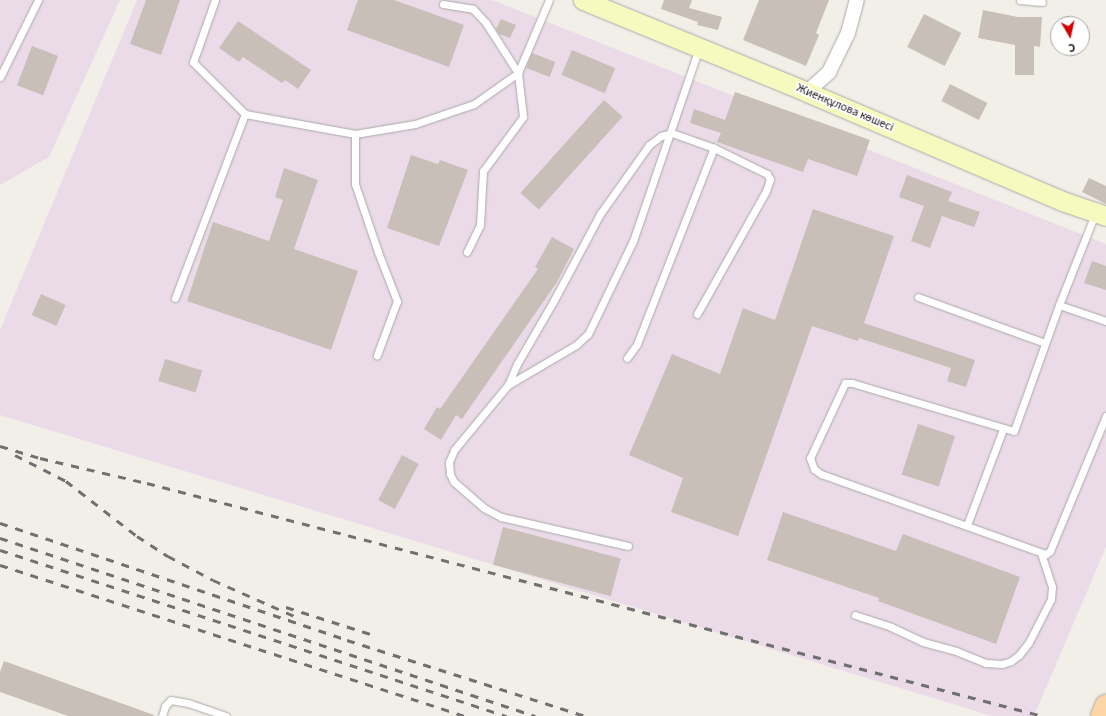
<!DOCTYPE html>
<meta charset="utf-8">
<style>
body{margin:0}
#map{position:relative;width:1106px;height:716px;overflow:hidden;background:#f2efe9;font-family:"Source Sans 3",sans-serif}
div>[style]{position:absolute}
[style*='--x']{left:calc(var(--x)*1px);top:calc(var(--y)*1px);width:calc(var(--w)*1px);rotate:calc(var(--a)*1deg)}
.industrial>*{inset:0;background:#ebdbe8}
.building>*{inset:0;background:#c7bfb8;transform-origin:0 0}
.roads{filter:drop-shadow(0 0 1px #a9a9a9) drop-shadow(0 0 1px #a9a9a9)}
.lane>*{height:7px;margin:-3.5px;padding:0 3.5px;transform-origin:3.5px;border-radius:3.5px;background:#fff}
.street>*{height:14px;margin:-7px;padding:0 7px;transform-origin:7px;border-radius:7px;background:#fff}
.secondary>*{height:19px;margin:-9.5px;padding:0 9.5px;transform-origin:9.5px;border-radius:9.5px;background:#f7fabf}
.primary>*{height:22px;margin:-11px;padding:0 11px;transform-origin:11px;border-radius:11px;background:#fcd6a4}
.rail>*{height:3px;margin-top:-1.5px;transform-origin:0;background:repeating-linear-gradient(90deg,#707070 0 8px,transparent 0 16px)}
span{translate:-50% -50%;white-space:nowrap;text-align:center;line-height:1.15;-webkit-text-stroke:3.5px #fff;paint-order:stroke}
.street-label{font-size:12px;color:#222}
.north{position:absolute;left:1050px;top:16px;width:40px;height:40px;box-sizing:border-box;background:#fff;border:1px solid #a7a7a7;border-radius:50%;rotate:171deg;font-size:11px;font-weight:700;line-height:16px;text-align:center;color:#222}
.north::after{content:'';display:block;margin:auto;width:14px;height:18px;background:#d40000;clip-path:polygon(50% 0,100% 100%,50% 72%,0 100%)}
</style>
<div id="map">
<div class="industrial">
<div style="clip-path:polygon(0 0,120px 0,49px 157px,0 185px)"></div>
<div style="clip-path:polygon(137px 0,492px 0,1106px 244px,1106px 547px,1034px 716px,992px 716px,0 415px,0 330px)"></div>
</div>
<div class="building">
<div style="clip-path:polygon(146px 0,180px 0,161px 55px,130px 44px)"></div>
<div style="clip-path:polygon(358px 0,394px 0,464px 25px,449px 67px,347px 30px)"></div>
<div style="clip-path:polygon(664px 0,692px 0,689px 8px,722px 17px,718px 30px,697px 25px,698px 22px,661px 9px)"></div>
<div style="clip-path:polygon(759px 0,829px 0,816px 33px,819px 35px,806px 66px,743px 40px)"></div>
<div style="clip-path:polygon(983px 10px,1018px 17px,1042px 17px,1040px 47px,1034px 46px,1034px 75px,1015px 75px,1015px 45px,978px 38px)"></div>
<div style="left:924px;top:14px;width:42px;height:37px;rotate:27deg"></div>
<div style="clip-path:polygon(501px 19px,516px 25px,510px 38px,499px 34px,496px 29px)"></div>
<div style="clip-path:polygon(238px 21px,311px 70px,298px 89px,285px 80px,282px 83px,243px 57px,239px 62px,219px 48px)"></div>
<div style="left:32px;top:46px;width:28px;height:42px;rotate:21deg"></div>
<div style="left:572px;top:50px;width:47px;height:27px;rotate:23deg"></div>
<div style="left:532px;top:53px;width:25px;height:16px;rotate:21deg"></div>
<div style="left:950px;top:84px;width:42px;height:19px;rotate:27deg"></div>
<div style="clip-path:polygon(735px 92px,870px 140px,857px 176px,808px 159px,803px 172px,717px 142px,721px 133px,690px 123px,694px 109px,725px 120px)"></div>
<div style="left:604px;top:100px;width:25px;height:125px;rotate:42deg"></div>
<div style="clip-path:polygon(411px 155px,438px 164px,440px 160px,468px 170px,439px 246px,387px 228px)"></div>
<div style="clip-path:polygon(284px 168px,318px 180px,294px 249px,358px 271px,331px 350px,187px 301px,213px 222px,269px 241px,283px 200px,275px 197px)"></div>
<div style="clip-path:polygon(907px 175px,952px 192px,948px 201px,980px 212px,974px 227px,942px 216px,930px 248px,911px 241px,924px 206px,899px 197px)"></div>
<div style="clip-path:polygon(1089px 178px,1106px 186px,1106px 204px,1082px 192px)"></div>
<div style="clip-path:polygon(813px 209px,894px 236px,864px 323px,975px 360px,966px 387px,947px 381px,951px 368px,859px 338px,858px 341px,812px 326px,738px 536px,671px 512px,683px 478px,629px 455px,672px 354px,720px 374px,743px 308px,775px 320px)"></div>
<div style="clip-path:polygon(552px 237px,574px 249px,557px 282px,462px 419px,456px 415px,441px 440px,424px 429px,437px 407px,440px 409px,538px 269px,535px 267px)"></div>
<div style="clip-path:polygon(1092px 261px,1106px 266px,1106px 290px,1084px 283px)"></div>
<div style="left:41px;top:294px;width:27px;height:23px;rotate:24deg"></div>
<div style="left:165px;top:359px;width:39px;height:23px;rotate:17deg"></div>
<div style="left:918px;top:424px;width:39px;height:53px;rotate:18deg"></div>
<div style="left:402px;top:455px;width:19px;height:51px;rotate:28deg"></div>
<div style="clip-path:polygon(783px 512px,896px 551px,903px 534px,1020px 577px,996px 644px,878px 601px,879px 598px,767px 560px)"></div>
<div style="left:503px;top:527px;width:122px;height:39px;rotate:15deg"></div>
<div style="clip-path:polygon(4px 661px,154px 715px,154px 716px,68px 716px,0 692px,0 672px)"></div>
</div>
<div class="roads">
<div class="lane">
<div style="--x:215;--y:0;--w:66;--a:109.5"></div>
<div style="--x:193;--y:62;--w:74;--a:45"></div>
<div style="--x:1020;--y:0;--w:22;--a:5"></div>
<div style="--x:443;--y:4;--w:30;--a:9"></div>
<div style="--x:473;--y:9;--w:19;--a:47"></div>
<div style="--x:486;--y:23;--w:59;--a:57.4"></div>
<div style="--x:518;--y:73;--w:44;--a:83.5"></div>
<div style="--x:523;--y:117;--w:67;--a:126.5"></div>
<div style="--x:483;--y:171;--w:54;--a:93.2"></div>
<div style="--x:480;--y:225;--w:30;--a:116"></div>
<div style="--x:0;--y:77;--w:86;--a:-63.7"></div>
<div style="--x:355;--y:134;--w:50;--a:90"></div>
<div style="--x:355;--y:184;--w:72;--a:71.3"></div>
<div style="--x:378;--y:252;--w:53;--a:68.8"></div>
<div style="--x:397;--y:301;--w:58;--a:110.3"></div>
<div style="--x:1095;--y:214;--w:98;--a:111.6"></div>
<div style="--x:1059;--y:305;--w:134;--a:109.7"></div>
<div style="--x:1014;--y:431;--w:169;--a:-163.5"></div>
<div style="--x:852;--y:383;--w:7;--a:180"></div>
<div style="--x:845;--y:383;--w:83;--a:115"></div>
<div style="--x:810;--y:458;--w:12;--a:70"></div>
<div style="--x:814;--y:469;--w:9;--a:36"></div>
<div style="--x:821;--y:474;--w:239;--a:19.6"></div>
<div style="--x:1046;--y:554;--w:5;--a:-37"></div>
<div style="--x:1050;--y:551;--w:146;--a:-67.5"></div>
<div style="--x:918;--y:297;--w:135;--a:19.9"></div>
<div style="--x:175;--y:298;--w:197;--a:-69.2"></div>
<div style="--x:245;--y:114;--w:112;--a:10.3"></div>
<div style="--x:355;--y:134;--w:61;--a:-9.5"></div>
<div style="--x:415;--y:124;--w:62;--a:-18.7"></div>
<div style="--x:474;--y:104;--w:54;--a:-35.2"></div>
<div style="--x:518;--y:73;--w:79;--a:-67"></div>
<div style="--x:1059;--y:305;--w:50;--a:18.8"></div>
<div style="--x:627;--y:358;--w:17;--a:-54"></div>
<div style="--x:637;--y:344;--w:211;--a:-68.6"></div>
<div style="--x:508;--y:385;--w:23;--a:-67"></div>
<div style="--x:517;--y:364;--w:72;--a:-59.9"></div>
<div style="--x:553;--y:302;--w:100;--a:-61.9"></div>
<div style="--x:600;--y:214;--w:85;--a:-54.6"></div>
<div style="--x:649;--y:145;--w:15;--a:-37"></div>
<div style="--x:661;--y:136;--w:11;--a:-15"></div>
<div style="--x:672;--y:133;--w:45;--a:19.7"></div>
<div style="--x:714;--y:148;--w:59;--a:26.1"></div>
<div style="--x:767;--y:174;--w:6;--a:59"></div>
<div style="--x:770;--y:179;--w:13;--a:108"></div>
<div style="--x:766;--y:191;--w:141;--a:119.3"></div>
<div style="--x:967;--y:525;--w:103;--a:-69.4"></div>
<div style="--x:628;--y:546;--w:130;--a:-167.1"></div>
<div style="--x:501;--y:517;--w:19;--a:-152"></div>
<div style="--x:484;--y:508;--w:40;--a:-139"></div>
<div style="--x:454;--y:482;--w:9;--a:-117"></div>
<div style="--x:450;--y:474;--w:12;--a:-95"></div>
<div style="--x:449;--y:462;--w:13;--a:-67"></div>
<div style="--x:454;--y:450;--w:85;--a:-50.3"></div>
<div style="--x:508;--y:385;--w:79;--a:-30.5"></div>
<div style="--x:576;--y:345;--w:16;--a:-43"></div>
<div style="--x:588;--y:334;--w:103;--a:-64.2"></div>
<div style="--x:633;--y:241;--w:204;--a:-71.1"></div>
<div style="--x:855;--y:615;--w:38;--a:18"></div>
<div style="--x:891;--y:627;--w:35;--a:25"></div>
<div style="--x:923;--y:642;--w:34;--a:15"></div>
<div style="--x:956;--y:651;--w:32;--a:22"></div>
<div style="--x:986;--y:663;--w:16;--a:4"></div>
<div style="--x:1002;--y:664;--w:9;--a:-18"></div>
<div style="--x:1011;--y:661;--w:10;--a:-37"></div>
<div style="--x:1019;--y:655;--w:16;--a:-52"></div>
<div style="--x:1029;--y:642;--w:48;--a:-62.9"></div>
<div style="--x:1051;--y:599;--w:12;--a:-85"></div>
<div style="--x:1052;--y:587;--w:36;--a:-108"></div>
<div style="--x:162;--y:716;--w:10;--a:-73"></div>
<div style="--x:165;--y:706;--w:8;--a:-45"></div>
<div style="--x:171;--y:700;--w:17;--a:10"></div>
<div style="--x:188;--y:703;--w:40;--a:18.9"></div>
</div>
<div class="street">
<div style="--x:807;--y:92;--w:30;--a:-42"></div>
<div style="--x:829;--y:72;--w:43;--a:-64"></div>
<div style="--x:848;--y:33;--w:34;--a:-75"></div>
</div>
<div class="secondary">
<div style="--x:583;--y:0;--w:242;--a:22.3"></div>
<div style="--x:807;--y:92;--w:277;--a:23.1"></div>
<div style="--x:1062;--y:201;--w:46;--a:18.8"></div>
</div>
<div class="primary">
<div style="--x:1102;--y:716;--w:11;--a:-68"></div>
</div>
</div>
<div class="rail">
<div style="--x:0;--y:446;--w:42;--a:16.7"></div>
<div style="--x:40;--y:458;--w:110;--a:13.2"></div>
<div style="--x:147;--y:483;--w:926;--a:14.58"></div>
<div style="--x:15;--y:455;--w:57;--a:27"></div>
<div style="--x:66;--y:481;--w:90;--a:37.8"></div>
<div style="--x:137;--y:536;--w:37;--a:33"></div>
<div style="--x:168;--y:556;--w:51;--a:28.1"></div>
<div style="--x:213;--y:580;--w:96;--a:23.9"></div>
<div style="--x:0;--y:523;--w:366;--a:18.6"></div>
<div style="--x:347;--y:640;--w:250;--a:17.7"></div>
<div style="--x:0;--y:538;--w:564;--a:18.4"></div>
<div style="--x:0;--y:550;--w:533;--a:18.16"></div>
<div style="--x:0;--y:565;--w:490;--a:18"></div>
<div style="--x:286;--y:607;--w:92;--a:17.7"></div>
</div>
<div class="street-label">
<span style="left:845px;top:108px;rotate:23deg">Жиенқұлова көшесі</span>
</div>
<div class="north">С</div>
</div>
